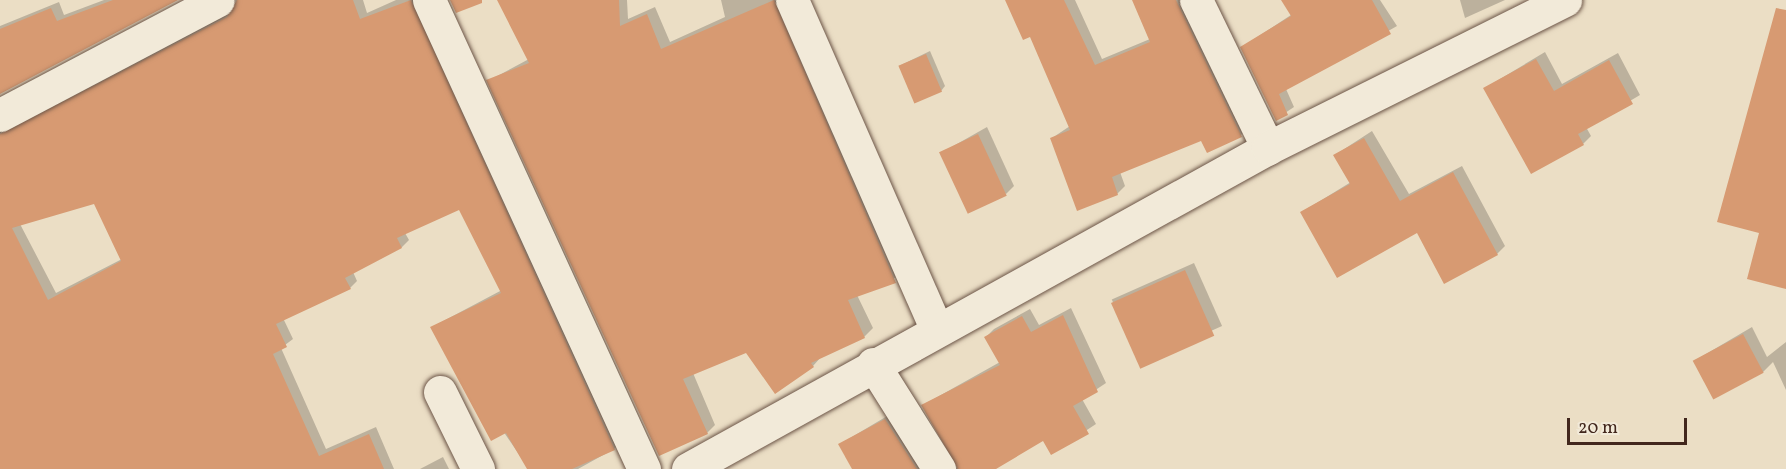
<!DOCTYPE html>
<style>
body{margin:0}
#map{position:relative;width:1786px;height:469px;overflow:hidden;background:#ebdec5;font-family:Vollkorn,serif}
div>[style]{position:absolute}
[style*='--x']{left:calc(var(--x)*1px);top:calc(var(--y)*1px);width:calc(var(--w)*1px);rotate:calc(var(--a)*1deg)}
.shadow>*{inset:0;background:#0003;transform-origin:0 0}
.building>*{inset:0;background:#d79a72;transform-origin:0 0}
.roads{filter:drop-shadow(0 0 2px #6c5547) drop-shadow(0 0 2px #6c5547)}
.street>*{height:33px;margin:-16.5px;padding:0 16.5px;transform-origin:16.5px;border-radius:16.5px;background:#f2ead9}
.secondary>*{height:33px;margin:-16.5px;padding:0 16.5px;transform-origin:16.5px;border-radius:16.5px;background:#f2ead9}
span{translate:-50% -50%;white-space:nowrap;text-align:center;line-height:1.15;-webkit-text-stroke:6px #f2ead9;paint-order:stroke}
.scale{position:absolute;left:1567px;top:418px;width:120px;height:27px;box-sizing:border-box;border:3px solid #42271d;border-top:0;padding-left:8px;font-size:18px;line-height:21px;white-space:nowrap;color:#42271d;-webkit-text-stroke:4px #f2ead9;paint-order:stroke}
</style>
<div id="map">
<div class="shadow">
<div style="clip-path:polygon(104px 0,175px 0,0 92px,0 26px,59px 2px,64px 15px)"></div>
<div style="clip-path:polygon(evenodd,236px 0,363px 0,367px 13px,396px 0,423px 0,621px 442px,614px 449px,578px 469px,529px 469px,432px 327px,502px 290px,460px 208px,405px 233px,409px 240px,402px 247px,353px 272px,357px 281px,350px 288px,283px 318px,293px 339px,281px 348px,326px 449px,376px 427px,394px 469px,0 469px,0 123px,17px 125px,236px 10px,236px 0,95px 202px,122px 259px,56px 293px,20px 224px,95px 202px)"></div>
<div style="clip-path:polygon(536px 0,627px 0,628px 19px,655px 7px,670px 42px,725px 17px,721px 0,783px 0,903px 274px,857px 295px,873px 328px,864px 337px,821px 357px,813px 366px,747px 352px,693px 373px,715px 425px,707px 433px,488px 81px,529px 59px)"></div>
<div style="clip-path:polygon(1007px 0,1075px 0,1102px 59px,1150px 39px,1137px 0,1189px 0,1248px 128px,1241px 135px,1202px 139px,1120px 172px,1125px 186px,1117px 194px,1052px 138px,1070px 126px,1030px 35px)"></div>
<div style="clip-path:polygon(1283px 0,1380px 0,1397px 26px,1286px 89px,1294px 107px,1276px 119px,1242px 47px,1291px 15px)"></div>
<div style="clip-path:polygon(1460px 0,1505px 0,1465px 18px)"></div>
<div style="clip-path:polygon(930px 51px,945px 86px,941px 91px,899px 66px)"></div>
<div style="clip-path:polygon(1545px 52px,1562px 84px,1618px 53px,1640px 95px,1586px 127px,1591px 136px,1583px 144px,1485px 88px)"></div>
<div style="clip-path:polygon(987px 127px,1014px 186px,1006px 194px,941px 153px)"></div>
<div style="clip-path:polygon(1372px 131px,1409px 194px,1462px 166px,1505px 246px,1497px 254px,1417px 231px,1302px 212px,1351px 182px,1335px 155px)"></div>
<div style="left:1194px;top:263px;width:69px;height:90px;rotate:66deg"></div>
<div style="clip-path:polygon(1071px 308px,1106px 383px,1082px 399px,1096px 424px,1052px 453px,1044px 439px,986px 469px,957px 469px,957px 459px,923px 405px,1000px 362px,986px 337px,994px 329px,1030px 309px,1039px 325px)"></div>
<div style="clip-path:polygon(1752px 327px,1767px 357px,1786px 342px,1786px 390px,1773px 362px,1763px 372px,1694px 361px)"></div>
<div style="clip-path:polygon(894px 412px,930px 469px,854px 469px,840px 444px)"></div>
<div style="clip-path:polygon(443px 457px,449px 469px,420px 469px)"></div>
</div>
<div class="building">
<div style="clip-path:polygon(113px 0,178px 0,0 94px,0 29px,51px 8px,57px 21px)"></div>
<div style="clip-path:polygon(evenodd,237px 0,353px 0,360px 19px,411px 0,615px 450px,572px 469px,527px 469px,506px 433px,491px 441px,430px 327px,501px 293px,459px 210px,397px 238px,402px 248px,345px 278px,351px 289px,276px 324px,287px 347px,273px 354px,319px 456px,369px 434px,384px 469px,0 469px,0 134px,227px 17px,237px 0,94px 204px,121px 261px,48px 300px,12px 228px,94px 204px)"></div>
<div style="clip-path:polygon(450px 0,482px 0,482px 3px,456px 13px)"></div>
<div style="clip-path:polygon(497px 0,619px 0,620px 26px,647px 14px,661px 49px,774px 0,896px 283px,848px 300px,865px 338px,811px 363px,814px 367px,775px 394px,746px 353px,683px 379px,708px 434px,659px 456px,486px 80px,529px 63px)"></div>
<div style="clip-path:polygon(1005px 0,1064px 0,1095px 65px,1150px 42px,1132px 0,1176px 0,1242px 137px,1207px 153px,1201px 141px,1112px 177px,1118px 195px,1077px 211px,1050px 138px,1070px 130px,1030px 37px,1023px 40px)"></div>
<div style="clip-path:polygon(1281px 0,1372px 0,1391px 34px,1279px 94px,1288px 115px,1276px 121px,1240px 47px,1291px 16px)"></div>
<div style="clip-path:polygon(1776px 8px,1786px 10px,1786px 289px,1747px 279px,1759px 233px,1717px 222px)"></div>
<div style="left:926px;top:54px;width:41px;height:30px;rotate:67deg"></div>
<div style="clip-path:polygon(1536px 59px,1554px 91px,1609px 60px,1633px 104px,1578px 134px,1584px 145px,1531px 174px,1483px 88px)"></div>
<div style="left:978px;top:134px;width:68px;height:43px;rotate:65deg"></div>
<div style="clip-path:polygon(1364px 138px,1400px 201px,1453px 172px,1498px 255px,1444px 284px,1417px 233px,1337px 278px,1300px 212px,1350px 184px,1333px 155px)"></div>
<div style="left:1185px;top:270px;width:72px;height:81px;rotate:66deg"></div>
<div style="clip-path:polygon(1063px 315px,1098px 392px,1073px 406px,1089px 434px,1051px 455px,1043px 441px,996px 469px,958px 469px,921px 405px,1000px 365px,984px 337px,1022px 316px,1031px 332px)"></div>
<div style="left:1743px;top:334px;width:44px;height:57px;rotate:62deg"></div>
<div style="clip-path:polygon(885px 419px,917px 469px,852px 469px,838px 444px)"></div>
</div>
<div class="roads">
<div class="street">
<div style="--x:429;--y:0;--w:516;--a:65.37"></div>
<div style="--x:792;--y:0;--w:358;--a:66.3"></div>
<div style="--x:1196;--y:0;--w:165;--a:64.1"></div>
<div style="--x:0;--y:115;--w:246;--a:-27.8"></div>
<div style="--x:873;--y:364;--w:124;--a:57.8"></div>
<div style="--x:440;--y:392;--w:86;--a:63.7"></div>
</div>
<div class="secondary">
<div style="--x:688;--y:469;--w:663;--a:-28.96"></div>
<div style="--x:1268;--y:148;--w:332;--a:-26.5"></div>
</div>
</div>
<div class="scale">20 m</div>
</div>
